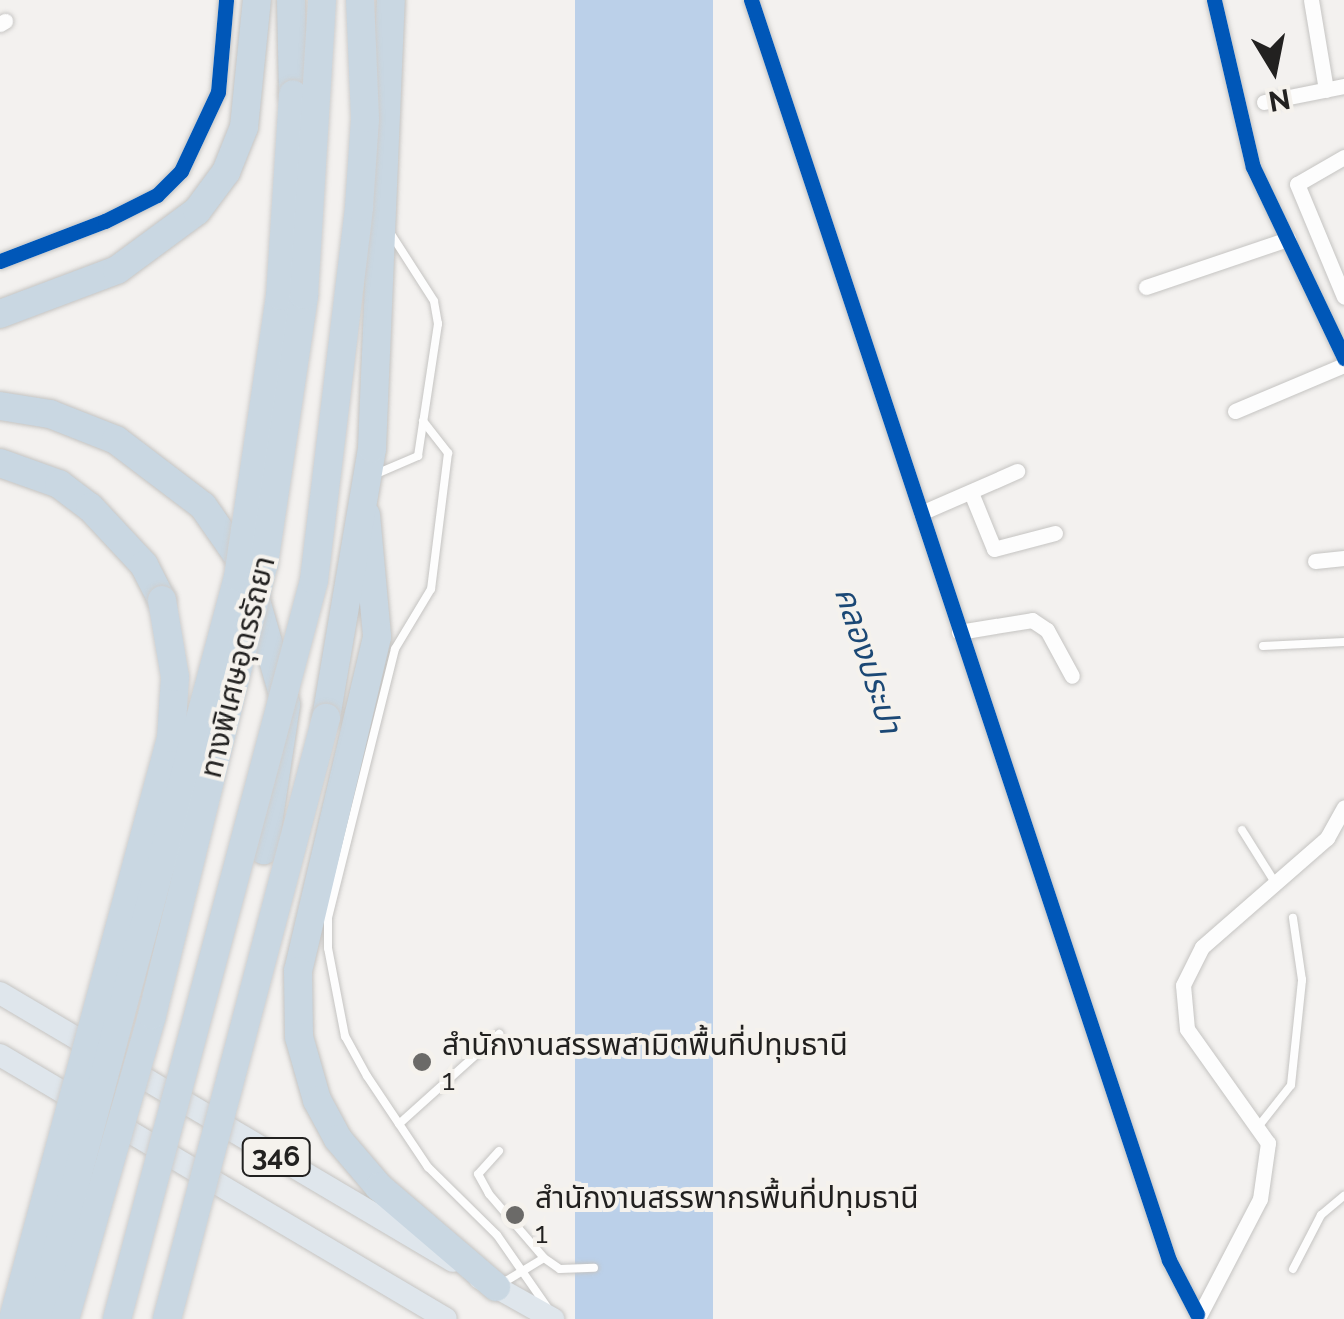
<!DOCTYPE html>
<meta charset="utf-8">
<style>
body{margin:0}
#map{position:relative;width:1344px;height:1319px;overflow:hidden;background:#f3f1ef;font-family:Raleway,"Noto Sans Thai",sans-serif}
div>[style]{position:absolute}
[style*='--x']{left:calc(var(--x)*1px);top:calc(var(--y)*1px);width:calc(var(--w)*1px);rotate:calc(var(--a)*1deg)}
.water>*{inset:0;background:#bbd0e9;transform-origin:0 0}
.roads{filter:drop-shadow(0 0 2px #c5c4c2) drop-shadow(0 0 2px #c5c4c2)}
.lane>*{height:8px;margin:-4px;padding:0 4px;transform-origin:4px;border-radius:4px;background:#fdfdfd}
.street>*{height:15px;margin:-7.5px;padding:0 7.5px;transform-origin:7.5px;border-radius:7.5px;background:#fdfdfd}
.primary>*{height:22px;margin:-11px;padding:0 11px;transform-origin:11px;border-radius:11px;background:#dfe6ec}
.highway>*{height:28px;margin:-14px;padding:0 14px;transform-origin:14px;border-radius:14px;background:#c9d7e2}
.bridges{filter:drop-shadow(0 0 2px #cfcecd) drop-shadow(0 0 2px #cfcecd)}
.highway-bridge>*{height:28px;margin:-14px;padding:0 14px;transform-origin:14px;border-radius:14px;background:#c9d7e2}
.cycleway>*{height:15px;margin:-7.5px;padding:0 7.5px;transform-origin:7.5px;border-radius:7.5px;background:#0057b8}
.dots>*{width:28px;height:28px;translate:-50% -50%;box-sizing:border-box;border:5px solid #f5f2ed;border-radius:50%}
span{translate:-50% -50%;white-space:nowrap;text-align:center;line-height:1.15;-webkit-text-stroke:8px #f5f2ed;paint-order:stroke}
.shield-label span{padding:2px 8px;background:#f5f2ed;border:2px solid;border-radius:8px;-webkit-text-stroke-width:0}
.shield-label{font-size:28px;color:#222120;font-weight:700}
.street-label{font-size:30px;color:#222120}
.poi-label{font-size:30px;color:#222120}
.left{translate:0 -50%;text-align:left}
.water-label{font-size:32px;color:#1b4875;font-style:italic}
.north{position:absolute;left:1224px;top:20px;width:100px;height:100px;-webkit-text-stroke:8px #f5f2ed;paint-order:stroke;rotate:170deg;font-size:28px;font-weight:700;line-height:40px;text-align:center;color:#222120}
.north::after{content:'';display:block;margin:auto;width:35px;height:45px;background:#222120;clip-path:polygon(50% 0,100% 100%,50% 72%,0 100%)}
</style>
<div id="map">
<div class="water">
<div style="left:575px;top:0;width:138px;height:1391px"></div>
</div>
<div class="roads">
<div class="lane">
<div style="--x:423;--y:421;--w:41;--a:52"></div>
<div style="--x:448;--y:453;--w:137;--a:97.1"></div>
<div style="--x:431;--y:589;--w:70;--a:121"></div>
<div style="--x:395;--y:649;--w:276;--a:104"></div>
<div style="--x:328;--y:917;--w:31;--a:90"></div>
<div style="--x:328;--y:948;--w:90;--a:79.1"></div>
<div style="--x:345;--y:1036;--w:46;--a:61.2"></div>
<div style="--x:367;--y:1076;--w:110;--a:56.2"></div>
<div style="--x:428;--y:1167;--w:97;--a:44.6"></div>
<div style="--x:497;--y:1235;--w:88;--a:55.2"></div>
<div style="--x:376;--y:474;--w:46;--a:-23.2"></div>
<div style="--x:418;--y:456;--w:134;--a:-81.4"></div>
<div style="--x:438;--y:324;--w:23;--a:-100"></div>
<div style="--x:434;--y:301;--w:83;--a:-122.7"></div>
<div style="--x:1263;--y:646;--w:81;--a:-2.8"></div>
<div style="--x:1242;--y:830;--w:64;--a:57.8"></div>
<div style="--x:399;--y:1124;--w:135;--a:-42"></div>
<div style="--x:1258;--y:1127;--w:53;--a:-51.8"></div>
<div style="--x:1291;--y:1085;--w:106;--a:-84"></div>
<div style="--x:1302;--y:980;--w:63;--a:-98.3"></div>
<div style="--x:499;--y:1151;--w:31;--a:132"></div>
<div style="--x:478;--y:1174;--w:23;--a:61"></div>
<div style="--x:489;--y:1194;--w:84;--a:49.3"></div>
<div style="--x:544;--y:1258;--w:19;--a:35"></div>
<div style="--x:560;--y:1269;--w:34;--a:-2"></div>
<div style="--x:1293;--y:1269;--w:61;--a:-62.6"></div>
<div style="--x:1321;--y:1215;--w:30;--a:-40"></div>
<div style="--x:501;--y:1284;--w:50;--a:-31.2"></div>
</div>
<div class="street">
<div style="--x:751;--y:0;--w:1328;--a:71.65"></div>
<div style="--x:1169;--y:1260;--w:61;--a:62.6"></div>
<div style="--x:1214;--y:0;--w:171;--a:76.9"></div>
<div style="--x:1253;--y:167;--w:212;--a:64.5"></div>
<div style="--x:1311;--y:0;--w:91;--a:80.5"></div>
<div style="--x:0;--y:24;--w:6;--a:-31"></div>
<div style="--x:1264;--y:102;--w:82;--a:-11.3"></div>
<div style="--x:1344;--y:157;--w:54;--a:150.1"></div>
<div style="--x:1297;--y:184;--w:122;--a:67.4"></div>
<div style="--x:0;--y:261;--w:112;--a:-20.9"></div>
<div style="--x:105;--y:221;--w:58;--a:-26.6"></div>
<div style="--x:157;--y:195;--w:34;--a:-45"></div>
<div style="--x:181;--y:171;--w:87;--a:-64.9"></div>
<div style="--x:218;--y:92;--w:92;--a:-85"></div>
<div style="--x:1146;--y:287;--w:150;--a:-18.7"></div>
<div style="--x:1235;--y:411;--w:118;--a:-22.9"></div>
<div style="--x:972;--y:495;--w:58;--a:67.8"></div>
<div style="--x:994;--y:549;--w:63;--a:-14.7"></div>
<div style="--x:921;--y:513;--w:105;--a:-23.6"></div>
<div style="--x:1315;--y:561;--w:29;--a:-6"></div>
<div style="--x:959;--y:632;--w:74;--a:-9.3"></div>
<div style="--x:1032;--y:620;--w:18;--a:34"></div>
<div style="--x:1047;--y:630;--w:52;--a:61.5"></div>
<div style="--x:1198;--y:1318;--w:134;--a:-62.5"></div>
<div style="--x:1260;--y:1199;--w:57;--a:-81.9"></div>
<div style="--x:1268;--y:1143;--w:140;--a:-125.4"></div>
<div style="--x:1187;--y:1029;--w:44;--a:-95.2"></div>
<div style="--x:1183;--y:985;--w:42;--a:-63.4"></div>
<div style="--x:1202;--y:947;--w:166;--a:-41.1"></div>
<div style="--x:1327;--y:838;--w:35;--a:-61"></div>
</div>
<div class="primary">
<div style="--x:0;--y:993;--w:526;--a:30.61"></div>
<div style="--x:0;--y:1055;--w:518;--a:30.62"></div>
<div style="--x:480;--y:1278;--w:84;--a:29.3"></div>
</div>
<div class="highway">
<div style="--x:291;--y:0;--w:94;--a:88.8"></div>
<div style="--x:0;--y:314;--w:125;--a:-20.6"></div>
<div style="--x:117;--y:270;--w:99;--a:-36.4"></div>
<div style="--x:197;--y:211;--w:49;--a:-53.4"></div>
<div style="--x:226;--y:172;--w:48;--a:-68.2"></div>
<div style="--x:244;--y:127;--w:128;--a:-84.2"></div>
<div style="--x:0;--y:406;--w:51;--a:9.1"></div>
<div style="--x:50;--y:414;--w:71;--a:21.5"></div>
<div style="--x:116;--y:440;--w:109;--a:37.2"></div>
<div style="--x:203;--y:506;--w:77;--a:55.1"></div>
<div style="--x:247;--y:569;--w:141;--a:74"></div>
<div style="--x:286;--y:705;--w:147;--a:98.6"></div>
<div style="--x:0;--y:463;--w:63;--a:19.6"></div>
<div style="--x:59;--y:484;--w:39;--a:37"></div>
<div style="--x:90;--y:507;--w:79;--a:47"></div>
<div style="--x:144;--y:565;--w:39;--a:63"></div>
<div style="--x:366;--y:515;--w:122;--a:84.8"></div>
<div style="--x:377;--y:637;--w:343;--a:103.3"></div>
<div style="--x:298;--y:971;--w:66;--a:89.1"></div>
<div style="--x:299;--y:1037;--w:66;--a:74.1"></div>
<div style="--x:317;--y:1100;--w:44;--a:61.7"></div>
<div style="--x:338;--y:1139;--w:63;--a:49.5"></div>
<div style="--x:379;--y:1187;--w:154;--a:40.5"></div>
<div style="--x:326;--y:718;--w:274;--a:-80.3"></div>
<div style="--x:372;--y:448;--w:448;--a:-87.6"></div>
</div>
</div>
<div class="bridges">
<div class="highway-bridge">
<div style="--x:13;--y:1319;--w:602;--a:-74.79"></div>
<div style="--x:171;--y:738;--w:61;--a:-86.2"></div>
<div style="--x:175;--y:677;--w:78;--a:-99.6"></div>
<div style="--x:39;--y:1319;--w:768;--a:-74.99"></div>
<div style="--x:238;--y:577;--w:284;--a:-81.5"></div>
<div style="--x:280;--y:296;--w:202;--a:-86.3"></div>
<div style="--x:65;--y:1319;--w:316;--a:-74"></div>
<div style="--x:152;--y:1015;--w:465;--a:-76.1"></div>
<div style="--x:264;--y:564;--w:272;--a:-81.5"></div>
<div style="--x:304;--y:295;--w:296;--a:-86.5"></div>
<div style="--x:117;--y:1319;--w:765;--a:-75.07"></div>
<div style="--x:314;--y:580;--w:376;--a:-83.1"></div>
<div style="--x:359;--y:207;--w:89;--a:-86.1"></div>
<div style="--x:365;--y:118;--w:118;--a:-92.4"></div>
<div style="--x:167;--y:1319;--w:622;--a:-75.18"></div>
</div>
</div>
<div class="cycleway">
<div style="--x:751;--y:0;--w:1328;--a:71.65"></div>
<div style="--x:1169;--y:1260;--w:61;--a:62.6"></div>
<div style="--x:1214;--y:0;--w:171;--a:76.9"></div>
<div style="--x:1253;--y:167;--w:212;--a:64.5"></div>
<div style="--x:0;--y:261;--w:112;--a:-20.9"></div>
<div style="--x:105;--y:221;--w:58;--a:-26.6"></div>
<div style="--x:157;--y:195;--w:34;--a:-45"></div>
<div style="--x:181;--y:171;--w:87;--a:-64.9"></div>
<div style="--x:218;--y:92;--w:92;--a:-85"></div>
</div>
<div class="dots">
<div style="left:422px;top:1062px;background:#6b6a68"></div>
<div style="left:515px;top:1215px;background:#6b6a68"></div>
</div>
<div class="shield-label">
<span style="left:276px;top:1157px">346</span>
</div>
<div class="street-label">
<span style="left:238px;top:667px;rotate:-76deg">ทางพิเศษอุดรรัถยา</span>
</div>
<div class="poi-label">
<span class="left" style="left:442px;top:1062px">สำนักงานสรรพสามิตพื้นที่ปทุมธานี<br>1</span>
<span class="left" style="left:535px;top:1215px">สำนักงานสรรพากรพื้นที่ปทุมธานี<br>1</span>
</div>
<div class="water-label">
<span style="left:868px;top:660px;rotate:72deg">คลองประปา</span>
</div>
<div class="north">N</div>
</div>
